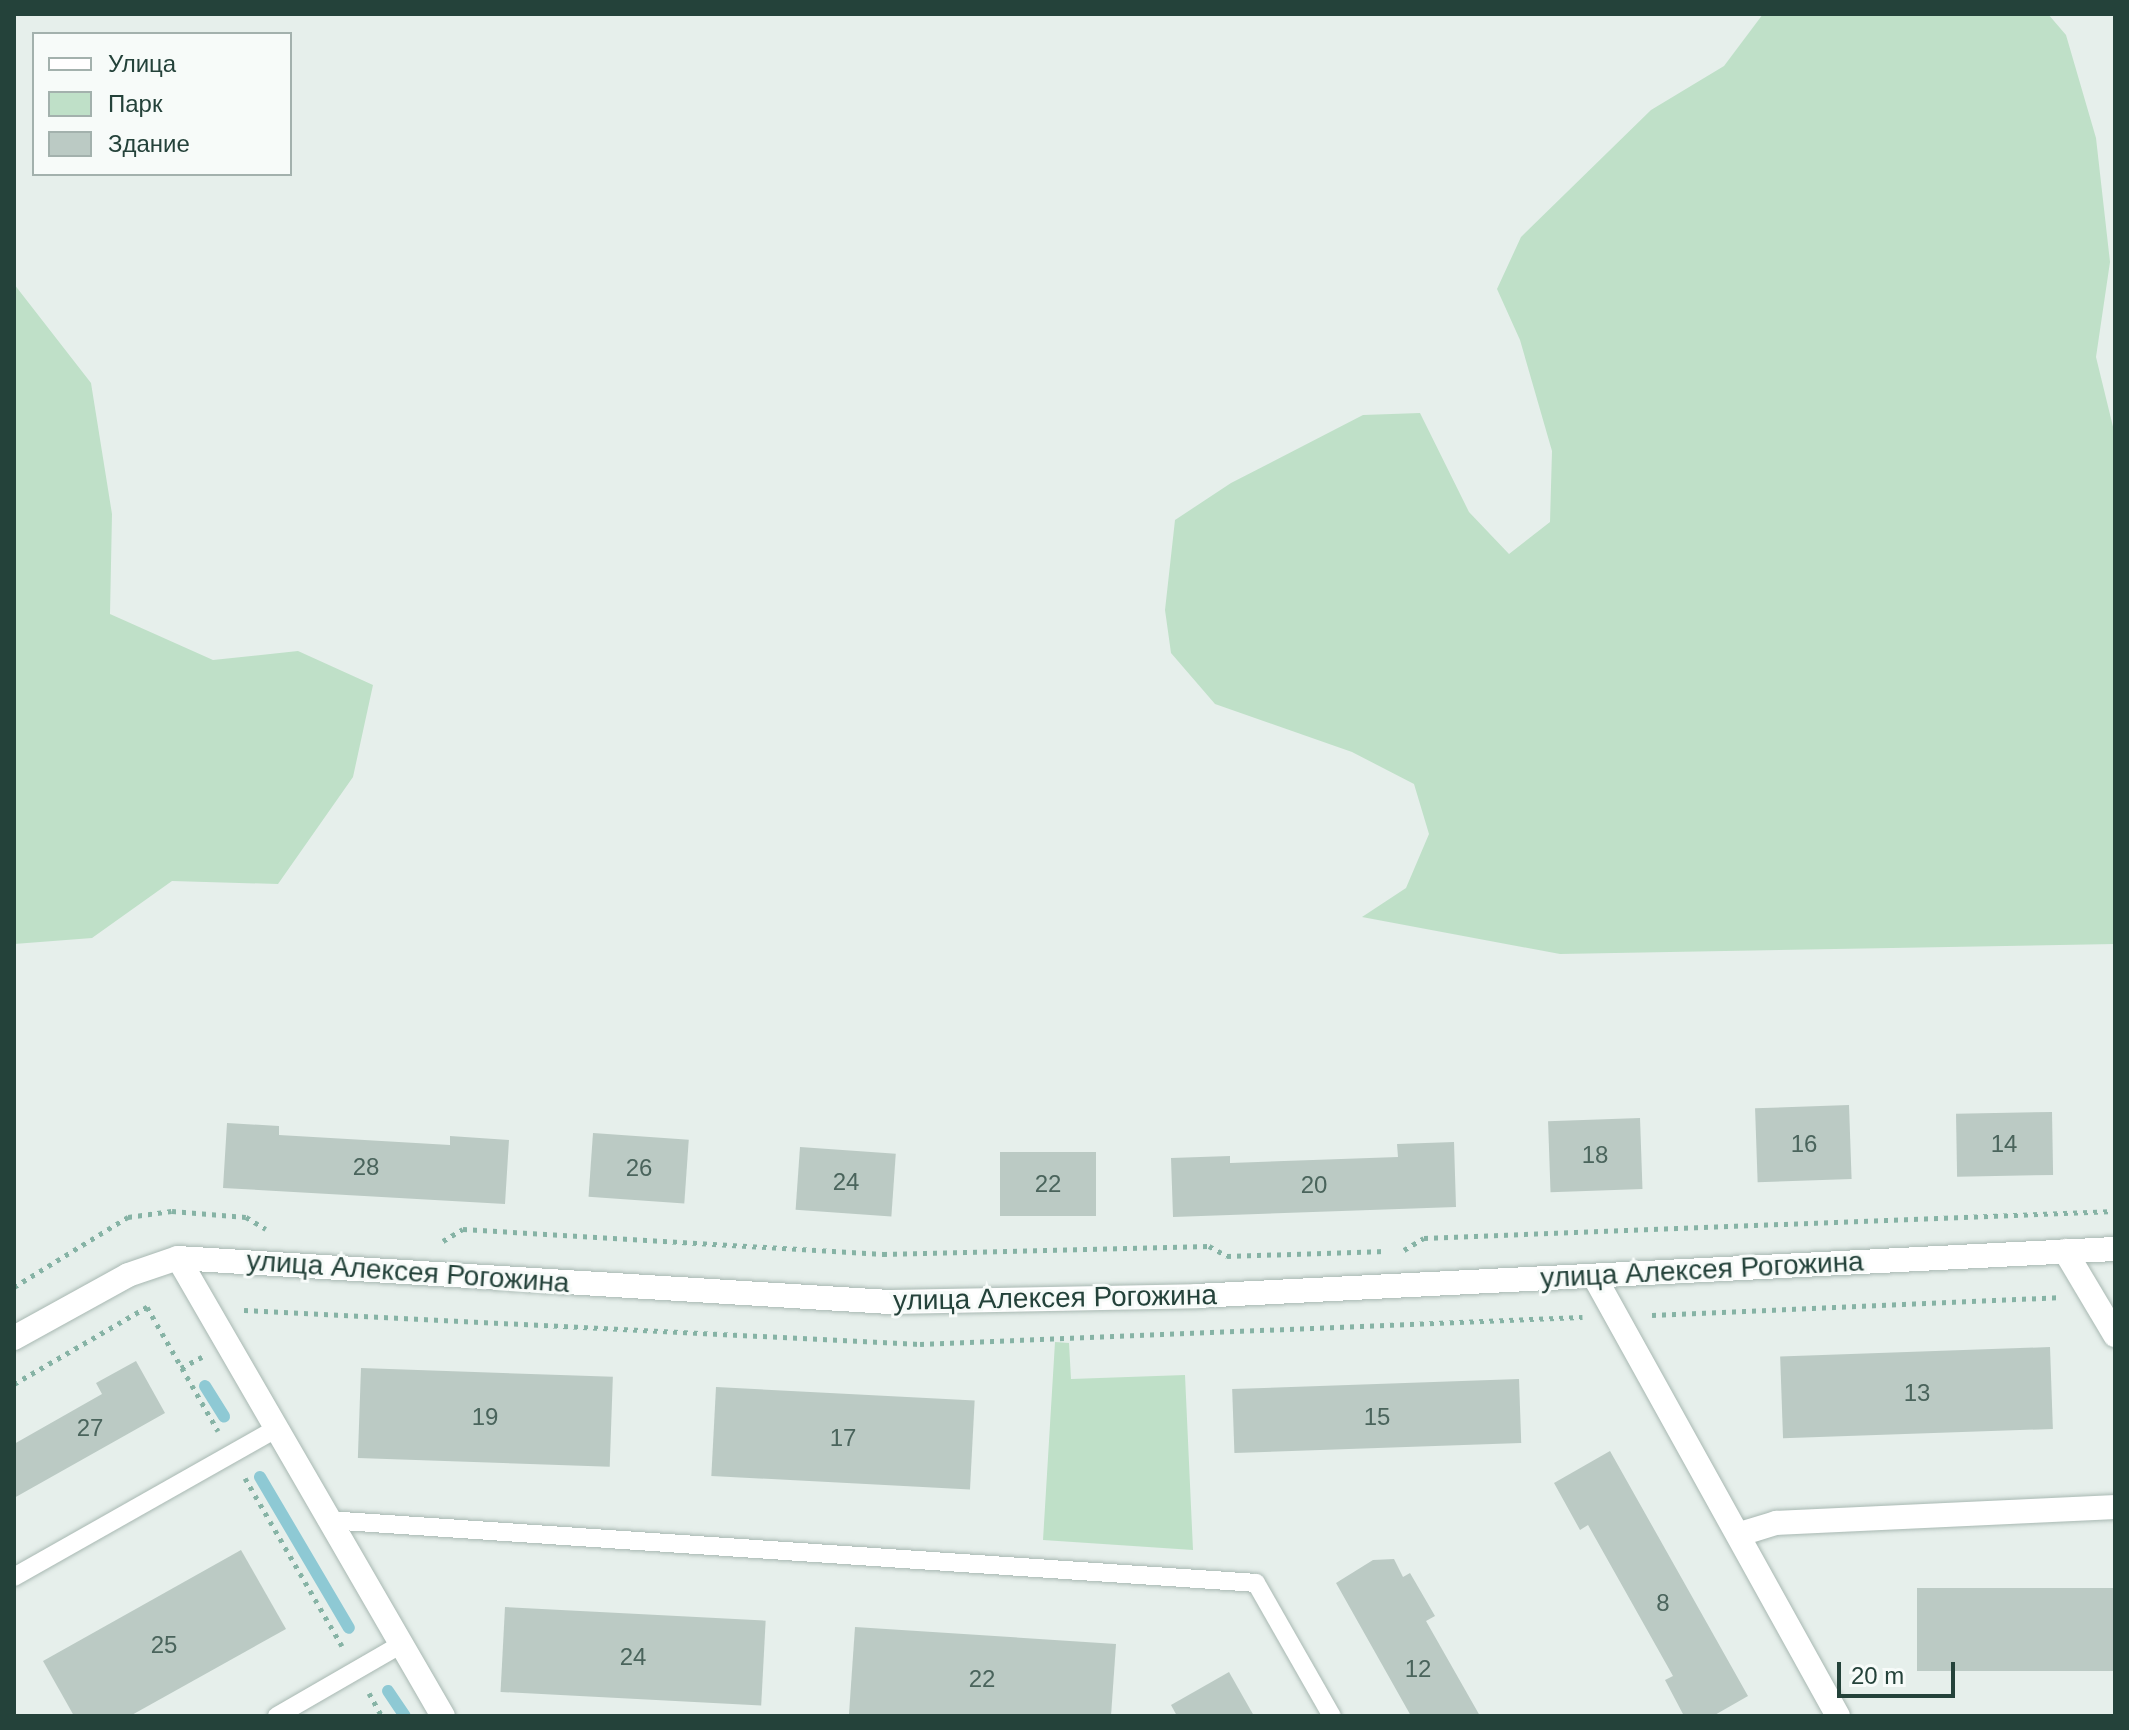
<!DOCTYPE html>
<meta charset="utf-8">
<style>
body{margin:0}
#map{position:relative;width:2129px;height:1730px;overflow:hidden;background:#e6efeb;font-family:Helvetica,sans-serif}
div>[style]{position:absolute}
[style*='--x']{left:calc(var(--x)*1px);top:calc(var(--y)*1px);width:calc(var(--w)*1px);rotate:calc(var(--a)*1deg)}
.green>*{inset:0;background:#bfe0c8}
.stream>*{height:12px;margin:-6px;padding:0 6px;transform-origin:6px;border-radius:6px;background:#8ec9d4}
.building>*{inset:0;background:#bbcac4;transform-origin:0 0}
.path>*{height:5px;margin-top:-2.5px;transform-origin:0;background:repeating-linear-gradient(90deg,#86b3a5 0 4px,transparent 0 10px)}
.roads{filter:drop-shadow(0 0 2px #a8b8b2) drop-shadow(0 0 2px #a8b8b2)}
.service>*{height:18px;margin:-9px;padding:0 9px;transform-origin:9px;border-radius:9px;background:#fff}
.minor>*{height:24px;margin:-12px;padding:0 12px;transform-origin:12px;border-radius:12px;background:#fff}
span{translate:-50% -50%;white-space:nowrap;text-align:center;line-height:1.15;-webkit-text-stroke:6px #f7fbf9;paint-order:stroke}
.number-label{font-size:24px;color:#4a645c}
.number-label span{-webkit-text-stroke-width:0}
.street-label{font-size:28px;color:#24423a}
.frame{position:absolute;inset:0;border:16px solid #24423a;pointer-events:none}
.legend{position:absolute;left:32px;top:32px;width:260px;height:144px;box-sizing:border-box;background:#f7fbf9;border:2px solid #a3b1ad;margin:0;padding:10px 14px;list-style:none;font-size:24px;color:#24423a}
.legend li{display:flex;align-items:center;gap:16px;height:40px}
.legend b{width:40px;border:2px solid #a3b1ad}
.scale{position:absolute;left:1837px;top:1662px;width:118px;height:36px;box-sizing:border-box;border:4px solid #24423a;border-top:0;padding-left:10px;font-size:24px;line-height:28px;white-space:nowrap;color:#24423a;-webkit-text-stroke:6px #f7fbf9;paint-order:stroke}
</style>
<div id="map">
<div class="green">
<div style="clip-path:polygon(1763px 14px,2048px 14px,2066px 35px,2096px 138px,2110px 262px,2096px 357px,2115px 435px,2115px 944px,1560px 954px,1362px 917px,1406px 888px,1429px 834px,1414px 784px,1352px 752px,1215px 704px,1171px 653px,1165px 610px,1175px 520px,1231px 483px,1363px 415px,1420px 413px,1469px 512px,1509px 554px,1550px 522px,1552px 451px,1520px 340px,1497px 289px,1521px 237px,1651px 110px,1724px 66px)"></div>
<div style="clip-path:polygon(14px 284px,91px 383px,112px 514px,110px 614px,213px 660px,298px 651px,373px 685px,353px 777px,278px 884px,172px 881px,92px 938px,14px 944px)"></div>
<div style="clip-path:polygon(1055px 1342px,1069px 1343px,1071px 1379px,1185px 1375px,1193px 1550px,1043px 1540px)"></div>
</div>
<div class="stream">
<div style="--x:205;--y:1386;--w:36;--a:58"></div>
<div style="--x:260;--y:1477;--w:175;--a:59.5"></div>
<div style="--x:388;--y:1691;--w:30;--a:56"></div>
</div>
<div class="building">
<div style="left:1849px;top:1105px;width:74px;height:94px;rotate:88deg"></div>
<div style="left:2052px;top:1112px;width:63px;height:96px;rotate:89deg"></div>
<div style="left:1640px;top:1118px;width:71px;height:92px;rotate:88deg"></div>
<div style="clip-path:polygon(227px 1123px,279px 1126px,279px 1135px,450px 1145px,450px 1136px,509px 1140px,505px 1204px,223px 1188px)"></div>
<div style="left:593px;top:1133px;width:96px;height:64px;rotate:4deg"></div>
<div style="clip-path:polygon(1454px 1142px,1456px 1207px,1173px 1217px,1171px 1158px,1230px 1156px,1230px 1163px,1398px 1157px,1397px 1144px)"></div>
<div style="left:800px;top:1147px;width:96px;height:63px;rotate:4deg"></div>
<div style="left:1096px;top:1152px;width:64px;height:96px;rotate:90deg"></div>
<div style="left:2050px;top:1347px;width:82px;height:270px;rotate:88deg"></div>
<div style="clip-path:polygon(136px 1361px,165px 1413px,14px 1498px,14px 1444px,102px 1394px,96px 1383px)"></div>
<div style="left:361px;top:1368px;width:252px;height:90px;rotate:2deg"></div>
<div style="left:1519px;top:1379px;width:64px;height:287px;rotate:88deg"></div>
<div style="left:716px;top:1387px;width:259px;height:89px;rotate:3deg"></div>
<div style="clip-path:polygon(1610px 1451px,1748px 1696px,1713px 1716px,1684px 1716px,1665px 1680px,1673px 1676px,1588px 1525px,1580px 1530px,1554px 1483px)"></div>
<div style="clip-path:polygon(241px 1550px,286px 1629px,130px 1716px,74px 1716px,43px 1661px)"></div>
<div style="clip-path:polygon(1394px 1559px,1403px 1577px,1410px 1573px,1435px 1616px,1426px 1621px,1480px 1716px,1411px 1716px,1336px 1583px,1373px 1560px)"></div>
<div style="left:2115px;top:1588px;width:83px;height:198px;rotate:90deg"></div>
<div style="left:505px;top:1607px;width:261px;height:85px;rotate:3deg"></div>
<div style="clip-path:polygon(855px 1627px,1116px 1644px,1111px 1716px,849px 1714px)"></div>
<div style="clip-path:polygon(1229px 1672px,1254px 1716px,1177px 1716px,1171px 1705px)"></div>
</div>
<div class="path">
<div style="--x:443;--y:1241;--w:23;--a:-31"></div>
<div style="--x:463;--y:1229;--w:421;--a:3.4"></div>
<div style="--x:883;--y:1254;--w:326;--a:-1.4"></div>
<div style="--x:1209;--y:1246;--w:21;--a:29"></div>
<div style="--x:1227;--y:1256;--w:159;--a:-1.8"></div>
<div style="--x:1404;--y:1250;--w:23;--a:-31"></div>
<div style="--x:1424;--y:1238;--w:692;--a:-2.24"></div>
<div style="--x:14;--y:1287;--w:134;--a:-31.6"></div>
<div style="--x:128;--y:1217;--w:44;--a:-7.8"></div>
<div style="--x:172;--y:1211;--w:74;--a:4.6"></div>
<div style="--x:246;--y:1217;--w:23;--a:31"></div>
<div style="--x:244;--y:1310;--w:677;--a:2.88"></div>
<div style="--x:920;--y:1344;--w:663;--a:-2.34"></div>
<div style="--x:1652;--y:1315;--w:406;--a:-2.5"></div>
<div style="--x:181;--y:1368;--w:24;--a:-28"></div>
<div style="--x:14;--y:1384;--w:154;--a:-30.1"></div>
<div style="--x:147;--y:1307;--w:143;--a:60.2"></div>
<div style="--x:245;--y:1478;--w:194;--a:60"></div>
<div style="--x:369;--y:1693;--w:26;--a:61"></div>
</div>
<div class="roads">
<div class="service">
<div style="--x:328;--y:1520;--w:930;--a:3.88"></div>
<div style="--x:1256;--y:1583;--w:153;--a:60.3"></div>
<div style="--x:14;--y:1577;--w:301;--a:-29.5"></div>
<div style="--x:277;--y:1716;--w:142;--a:-30"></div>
</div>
<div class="minor">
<div style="--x:2065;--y:1251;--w:98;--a:59.2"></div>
<div style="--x:178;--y:1258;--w:529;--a:59.95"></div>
<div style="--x:1594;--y:1276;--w:503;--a:60.99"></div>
<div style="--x:14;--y:1338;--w:130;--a:-28.9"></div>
<div style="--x:128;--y:1275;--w:53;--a:-18.8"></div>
<div style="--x:178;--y:1258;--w:713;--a:3.54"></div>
<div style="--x:890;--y:1302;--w:306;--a:-1.1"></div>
<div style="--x:1196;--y:1296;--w:920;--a:-2.93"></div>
<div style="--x:1740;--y:1534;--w:38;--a:-17"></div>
<div style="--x:1776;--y:1523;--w:339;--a:-2.7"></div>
</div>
</div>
<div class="number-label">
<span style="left:1804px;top:1144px">16</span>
<span style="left:2004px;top:1144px">14</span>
<span style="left:1595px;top:1155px">18</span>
<span style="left:366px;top:1167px">28</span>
<span style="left:639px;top:1168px">26</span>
<span style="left:846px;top:1182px">24</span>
<span style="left:1048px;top:1184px">22</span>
<span style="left:1314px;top:1185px">20</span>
<span style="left:1917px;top:1393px">13</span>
<span style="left:485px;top:1417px">19</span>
<span style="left:1377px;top:1417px">15</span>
<span style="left:90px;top:1428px">27</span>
<span style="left:843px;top:1438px">17</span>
<span style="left:1663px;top:1603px">8</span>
<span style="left:164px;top:1645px">25</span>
<span style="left:633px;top:1657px">24</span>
<span style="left:1418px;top:1669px">12</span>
<span style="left:982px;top:1679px">22</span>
</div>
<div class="street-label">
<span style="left:1702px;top:1270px;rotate:-3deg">улица Алексея Рогожина</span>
<span style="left:408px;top:1272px;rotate:4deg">улица Алексея Рогожина</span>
<span style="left:1055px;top:1298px;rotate:-1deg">улица Алексея Рогожина</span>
</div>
<div class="frame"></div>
<ul class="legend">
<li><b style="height:10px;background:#fff"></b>Улица</li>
<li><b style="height:22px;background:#bfe0c8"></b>Парк</li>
<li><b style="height:22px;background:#bbcac4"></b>Здание</li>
</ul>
<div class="scale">20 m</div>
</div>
